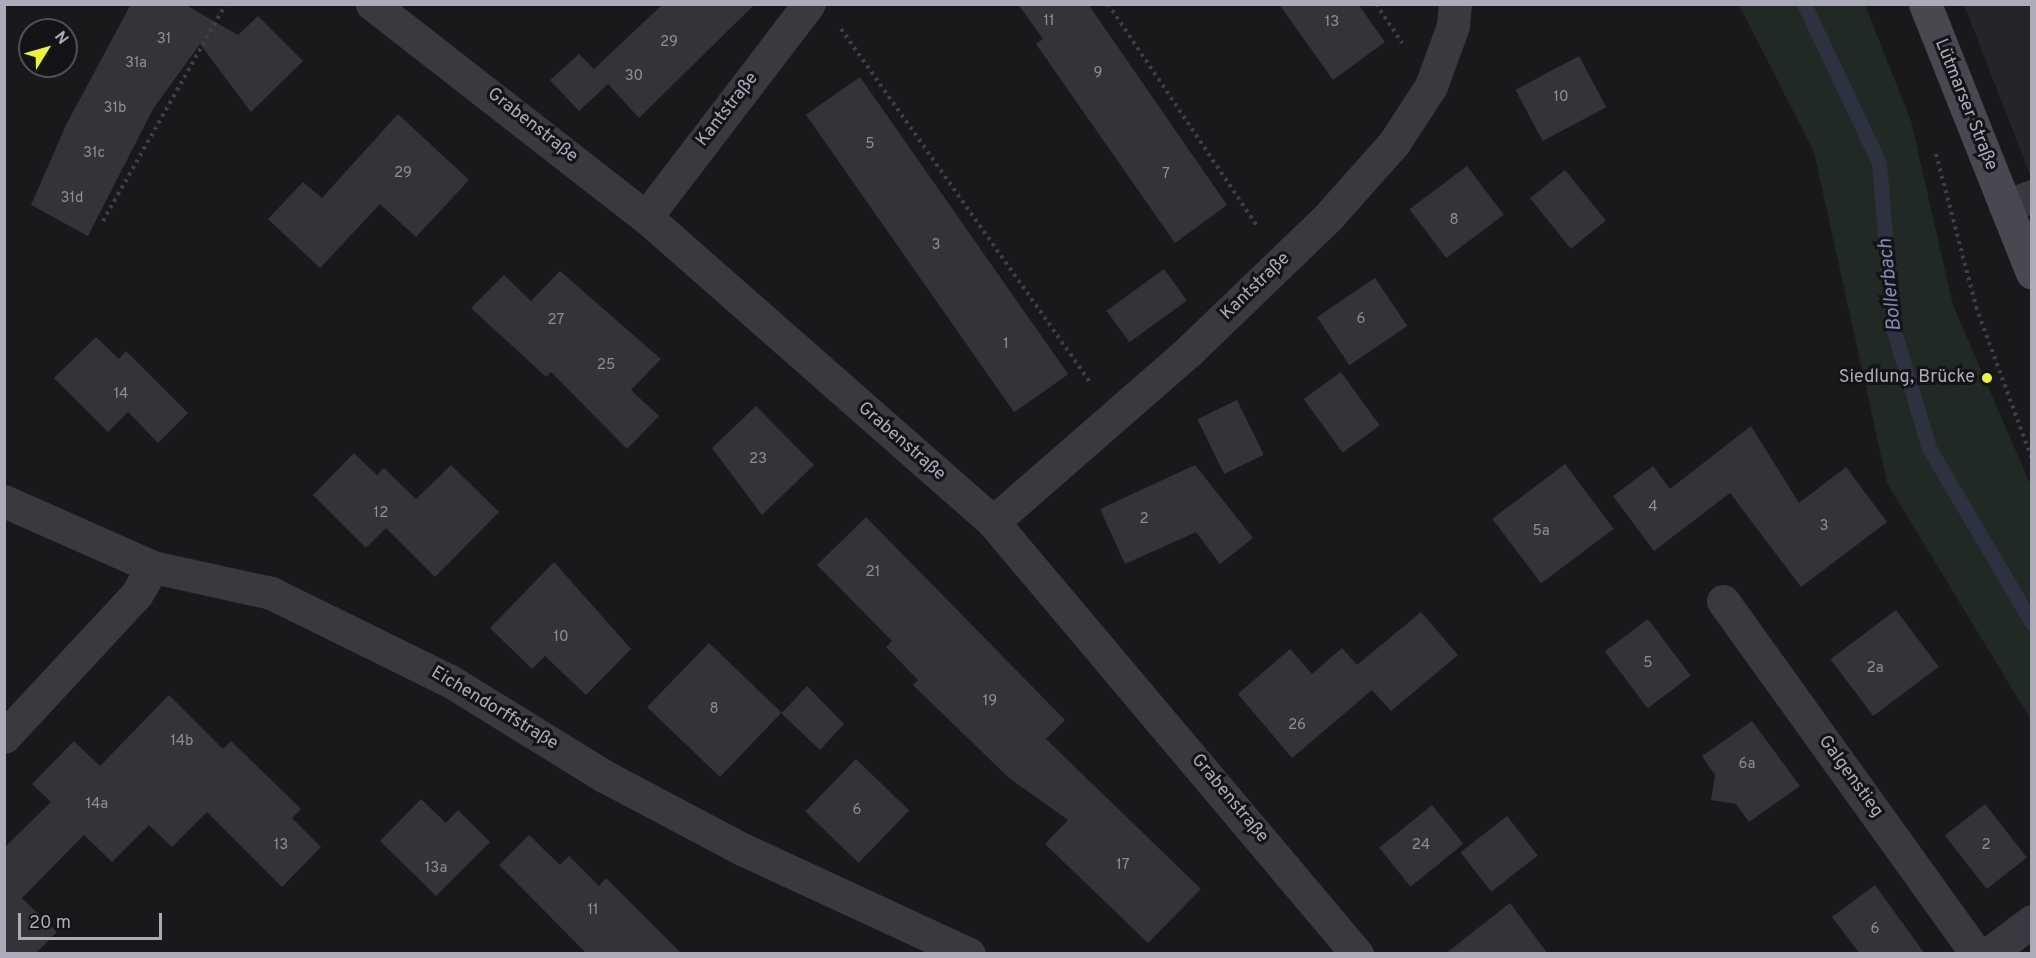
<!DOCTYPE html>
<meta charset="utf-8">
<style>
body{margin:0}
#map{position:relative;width:2036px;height:958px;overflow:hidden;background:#19181b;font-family:Overpass,sans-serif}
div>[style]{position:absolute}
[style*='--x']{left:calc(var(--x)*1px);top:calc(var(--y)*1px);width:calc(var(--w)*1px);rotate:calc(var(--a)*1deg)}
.built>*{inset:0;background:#262428}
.green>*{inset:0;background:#202924}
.stream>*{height:15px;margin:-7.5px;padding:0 7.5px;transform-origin:7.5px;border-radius:7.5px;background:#2e313f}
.building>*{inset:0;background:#353337;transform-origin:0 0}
.path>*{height:4px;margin-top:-2px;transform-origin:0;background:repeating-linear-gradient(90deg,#403f47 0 3px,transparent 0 7.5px)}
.street>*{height:33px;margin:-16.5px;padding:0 16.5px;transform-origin:16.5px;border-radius:16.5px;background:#3b3940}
.secondary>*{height:33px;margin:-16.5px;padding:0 16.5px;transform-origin:16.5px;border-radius:16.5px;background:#494750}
.dots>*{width:16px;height:16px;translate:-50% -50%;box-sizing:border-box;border:3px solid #141316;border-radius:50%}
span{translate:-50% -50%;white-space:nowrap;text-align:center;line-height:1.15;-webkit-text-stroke:6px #141316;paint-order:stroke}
.number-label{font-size:15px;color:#8e8d99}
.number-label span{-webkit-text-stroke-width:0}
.street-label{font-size:18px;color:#acabba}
.poi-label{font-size:18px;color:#acabba}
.right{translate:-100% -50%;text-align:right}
.water-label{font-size:20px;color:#8289b5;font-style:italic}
.frame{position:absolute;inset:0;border:6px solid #acabba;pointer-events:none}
.north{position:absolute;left:18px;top:18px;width:60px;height:60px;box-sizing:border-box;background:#141316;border:2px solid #515058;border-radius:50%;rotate:53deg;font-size:16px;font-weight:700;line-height:24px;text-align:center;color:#acabba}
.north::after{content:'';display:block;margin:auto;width:21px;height:27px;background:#e9f438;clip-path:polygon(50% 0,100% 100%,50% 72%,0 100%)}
.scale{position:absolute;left:18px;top:913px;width:144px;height:27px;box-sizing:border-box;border:3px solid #acabba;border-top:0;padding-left:8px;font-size:18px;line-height:21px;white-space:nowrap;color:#acabba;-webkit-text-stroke:4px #141316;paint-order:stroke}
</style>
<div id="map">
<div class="built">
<div style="clip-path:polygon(1964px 5px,2031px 5px,2031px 177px)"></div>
</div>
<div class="green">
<div style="clip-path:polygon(1739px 5px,1865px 5px,1911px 121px,1953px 305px,2031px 486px,2031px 720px,1887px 483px,1814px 152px)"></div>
</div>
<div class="stream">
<div style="--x:1804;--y:4;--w:176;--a:64.7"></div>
<div style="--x:1879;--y:163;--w:166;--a:85.2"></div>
<div style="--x:1893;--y:328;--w:125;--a:73.3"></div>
<div style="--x:1929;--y:448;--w:203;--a:59.5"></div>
</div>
<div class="building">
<div style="clip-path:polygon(131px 4px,184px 4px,238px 35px,258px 16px,303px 61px,251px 112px,200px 44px,153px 109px,88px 236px,31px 205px,66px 125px)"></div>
<div style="clip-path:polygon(663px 4px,755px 4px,639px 118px,608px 84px,579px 111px,550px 80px,579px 54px,594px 69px)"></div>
<div style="clip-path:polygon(1018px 4px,1088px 4px,1227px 205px,1175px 243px,1036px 44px,1043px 39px)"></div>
<div style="clip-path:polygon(1279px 4px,1358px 4px,1385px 42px,1333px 80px)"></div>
<div style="left:1579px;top:56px;width:58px;height:72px;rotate:62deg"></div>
<div style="left:860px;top:77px;width:363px;height:66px;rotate:55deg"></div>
<div style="clip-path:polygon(398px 114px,469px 180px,416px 237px,380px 204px,320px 268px,268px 219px,303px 182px,322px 198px)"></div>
<div style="left:1467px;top:166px;width:61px;height:72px;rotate:53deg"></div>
<div style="left:1565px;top:170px;width:65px;height:45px;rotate:51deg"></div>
<div style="left:1164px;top:269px;width:39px;height:71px;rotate:54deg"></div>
<div style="clip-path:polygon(560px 271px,661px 359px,631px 390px,659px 416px,627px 449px,551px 372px,546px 377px,471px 308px,504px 275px,531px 301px)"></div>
<div style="left:1375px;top:278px;width:58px;height:70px;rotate:56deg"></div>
<div style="clip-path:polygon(96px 337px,119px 359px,126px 351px,188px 413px,158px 443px,128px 412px,108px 432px,54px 378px)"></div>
<div style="left:1341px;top:372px;width:66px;height:46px;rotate:54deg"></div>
<div style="left:1237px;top:400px;width:61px;height:44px;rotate:64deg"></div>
<div style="clip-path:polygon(756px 406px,814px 465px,762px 515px,712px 448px)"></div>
<div style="clip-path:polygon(1751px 426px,1799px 503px,1846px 467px,1887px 522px,1801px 587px,1730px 493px,1654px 551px,1613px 496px,1653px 466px,1670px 489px)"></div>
<div style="clip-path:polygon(354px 453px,377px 475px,384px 468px,416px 499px,451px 465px,499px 512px,435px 577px,386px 528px,366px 548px,313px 495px)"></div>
<div style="left:1565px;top:464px;width:81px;height:91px;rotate:53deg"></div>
<div style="clip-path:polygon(1195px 465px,1253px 538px,1220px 564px,1196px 532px,1125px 564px,1100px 509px)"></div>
<div style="clip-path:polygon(866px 517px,1065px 720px,1046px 739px,1201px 889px,1148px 943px,1045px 844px,1068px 820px,1009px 778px,913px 685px,918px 680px,886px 647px,892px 641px,817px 565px)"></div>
<div style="clip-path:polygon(554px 562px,631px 649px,586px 695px,545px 656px,532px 669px,490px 628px)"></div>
<div style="left:1896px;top:610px;width:71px;height:82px;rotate:53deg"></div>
<div style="clip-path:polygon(1421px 612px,1458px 655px,1391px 711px,1372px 690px,1292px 758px,1238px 694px,1290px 649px,1312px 674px,1342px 648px,1357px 665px)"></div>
<div style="left:1648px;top:619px;width:71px;height:54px;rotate:53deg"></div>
<div style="clip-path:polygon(709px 643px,782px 713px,807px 686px,844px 724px,820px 750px,781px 713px,720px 777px,647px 707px)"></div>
<div style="clip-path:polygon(169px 695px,223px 749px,231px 741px,301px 809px,292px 818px,321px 847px,282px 887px,207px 812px,172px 847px,149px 825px,112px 862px,84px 835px,22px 898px,57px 932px,35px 954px,4px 954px,4px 848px,51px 802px,32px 784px,74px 741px,100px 766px)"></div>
<div style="clip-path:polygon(1752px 721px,1800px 786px,1749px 822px,1736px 804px,1711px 800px,1715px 775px,1702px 756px)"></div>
<div style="left:856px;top:759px;width:74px;height:73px;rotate:44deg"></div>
<div style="clip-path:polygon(421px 799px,446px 823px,458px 810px,490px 842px,436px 896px,380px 841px)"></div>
<div style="left:1985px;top:804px;width:68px;height:51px;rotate:52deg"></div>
<div style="left:1432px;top:805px;width:50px;height:68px;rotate:51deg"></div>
<div style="left:1507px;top:816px;width:50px;height:59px;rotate:52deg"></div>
<div style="clip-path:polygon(529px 835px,560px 865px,569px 856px,599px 886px,606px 878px,682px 954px,587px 954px,499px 865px)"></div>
<div style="clip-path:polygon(1875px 885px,1925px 954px,1860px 954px,1832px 917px)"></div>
<div style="clip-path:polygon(1510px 903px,1548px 954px,1445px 954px)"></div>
</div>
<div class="path">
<div style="--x:1108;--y:4;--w:269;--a:56.1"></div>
<div style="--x:1376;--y:4;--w:47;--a:56.3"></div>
<div style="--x:841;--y:29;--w:431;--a:54.8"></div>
<div style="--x:1936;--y:154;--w:158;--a:75.3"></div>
<div style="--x:1976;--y:307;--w:162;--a:69.8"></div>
<div style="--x:103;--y:221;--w:249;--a:-60.5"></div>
</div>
<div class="street">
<div style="--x:372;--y:4;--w:347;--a:37.9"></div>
<div style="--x:646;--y:217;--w:462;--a:41.3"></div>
<div style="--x:993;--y:522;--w:565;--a:49.88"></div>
<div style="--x:2005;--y:206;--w:29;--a:-20"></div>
<div style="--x:646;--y:217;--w:268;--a:-52.6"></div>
<div style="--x:4;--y:501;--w:163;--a:23.9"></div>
<div style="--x:153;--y:567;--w:121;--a:12.4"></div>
<div style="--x:271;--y:593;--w:199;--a:26.2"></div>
<div style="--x:450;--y:681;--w:181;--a:31.7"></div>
<div style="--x:604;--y:776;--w:156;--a:27.9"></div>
<div style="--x:742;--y:849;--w:250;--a:24.8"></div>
<div style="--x:993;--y:522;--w:263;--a:-41.1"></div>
<div style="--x:1191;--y:349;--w:192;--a:-43.9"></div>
<div style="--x:1329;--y:216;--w:98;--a:-48.3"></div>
<div style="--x:1394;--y:143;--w:68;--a:-57"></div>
<div style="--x:1431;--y:86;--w:64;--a:-69.9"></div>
<div style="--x:1453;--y:26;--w:22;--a:-85"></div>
<div style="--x:1723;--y:601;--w:435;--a:54.3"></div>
<div style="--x:4;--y:737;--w:194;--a:-47.1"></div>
<div style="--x:136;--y:595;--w:33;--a:-59"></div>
<div style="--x:1988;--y:954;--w:55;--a:-36.9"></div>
</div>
<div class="secondary">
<div style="--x:1925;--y:4;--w:289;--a:68.3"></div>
</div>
<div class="dots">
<div style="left:1987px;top:378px;background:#e9f438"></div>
</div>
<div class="number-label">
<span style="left:1049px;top:22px">11</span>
<span style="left:1332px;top:23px">13</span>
<span style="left:164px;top:40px">31</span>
<span style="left:669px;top:43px">29</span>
<span style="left:136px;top:64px">31a</span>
<span style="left:1098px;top:74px">9</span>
<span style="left:634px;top:77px">30</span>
<span style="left:1561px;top:98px">10</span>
<span style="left:115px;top:109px">31b</span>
<span style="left:870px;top:145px">5</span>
<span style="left:94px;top:154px">31c</span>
<span style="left:403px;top:174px">29</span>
<span style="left:1166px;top:175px">7</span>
<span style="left:72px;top:199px">31d</span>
<span style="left:1454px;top:221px">8</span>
<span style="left:936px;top:246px">3</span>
<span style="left:1361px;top:320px">6</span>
<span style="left:556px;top:321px">27</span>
<span style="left:1006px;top:345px">1</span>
<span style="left:606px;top:366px">25</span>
<span style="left:121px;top:395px">14</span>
<span style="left:758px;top:460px">23</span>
<span style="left:1653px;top:508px">4</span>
<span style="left:381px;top:514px">12</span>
<span style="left:1144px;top:520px">2</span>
<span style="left:1824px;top:527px">3</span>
<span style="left:1541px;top:532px">5a</span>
<span style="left:873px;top:573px">21</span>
<span style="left:561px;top:638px">10</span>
<span style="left:1648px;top:664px">5</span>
<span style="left:1875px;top:669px">2a</span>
<span style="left:990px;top:702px">19</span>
<span style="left:714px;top:710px">8</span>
<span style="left:1297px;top:726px">26</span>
<span style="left:182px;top:742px">14b</span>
<span style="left:1747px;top:765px">6a</span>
<span style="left:97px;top:805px">14a</span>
<span style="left:857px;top:811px">6</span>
<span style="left:281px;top:846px">13</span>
<span style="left:1421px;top:846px">24</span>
<span style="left:1986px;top:846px">2</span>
<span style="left:1123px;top:866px">17</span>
<span style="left:436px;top:869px">13a</span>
<span style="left:593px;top:911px">11</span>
<span style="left:1875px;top:930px">6</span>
</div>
<div class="street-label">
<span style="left:1965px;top:105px;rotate:68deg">Lütmarser Straße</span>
<span style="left:728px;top:110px;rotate:-52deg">Kantstraße</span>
<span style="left:532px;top:126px;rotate:38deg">Grabenstraße</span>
<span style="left:1256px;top:287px;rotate:-44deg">Kantstraße</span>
<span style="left:901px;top:442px;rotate:41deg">Grabenstraße</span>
<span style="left:494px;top:709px;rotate:31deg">Eichendorffstraße</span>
<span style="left:1850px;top:777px;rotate:54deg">Galgenstieg</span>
<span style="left:1229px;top:799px;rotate:50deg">Grabenstraße</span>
</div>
<div class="poi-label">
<span class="right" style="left:1975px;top:378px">Siedlung, Brücke</span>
</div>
<div class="water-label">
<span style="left:1891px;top:285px;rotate:-96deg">Bollerbach</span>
</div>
<div class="frame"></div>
<div class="north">N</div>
<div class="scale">20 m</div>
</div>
